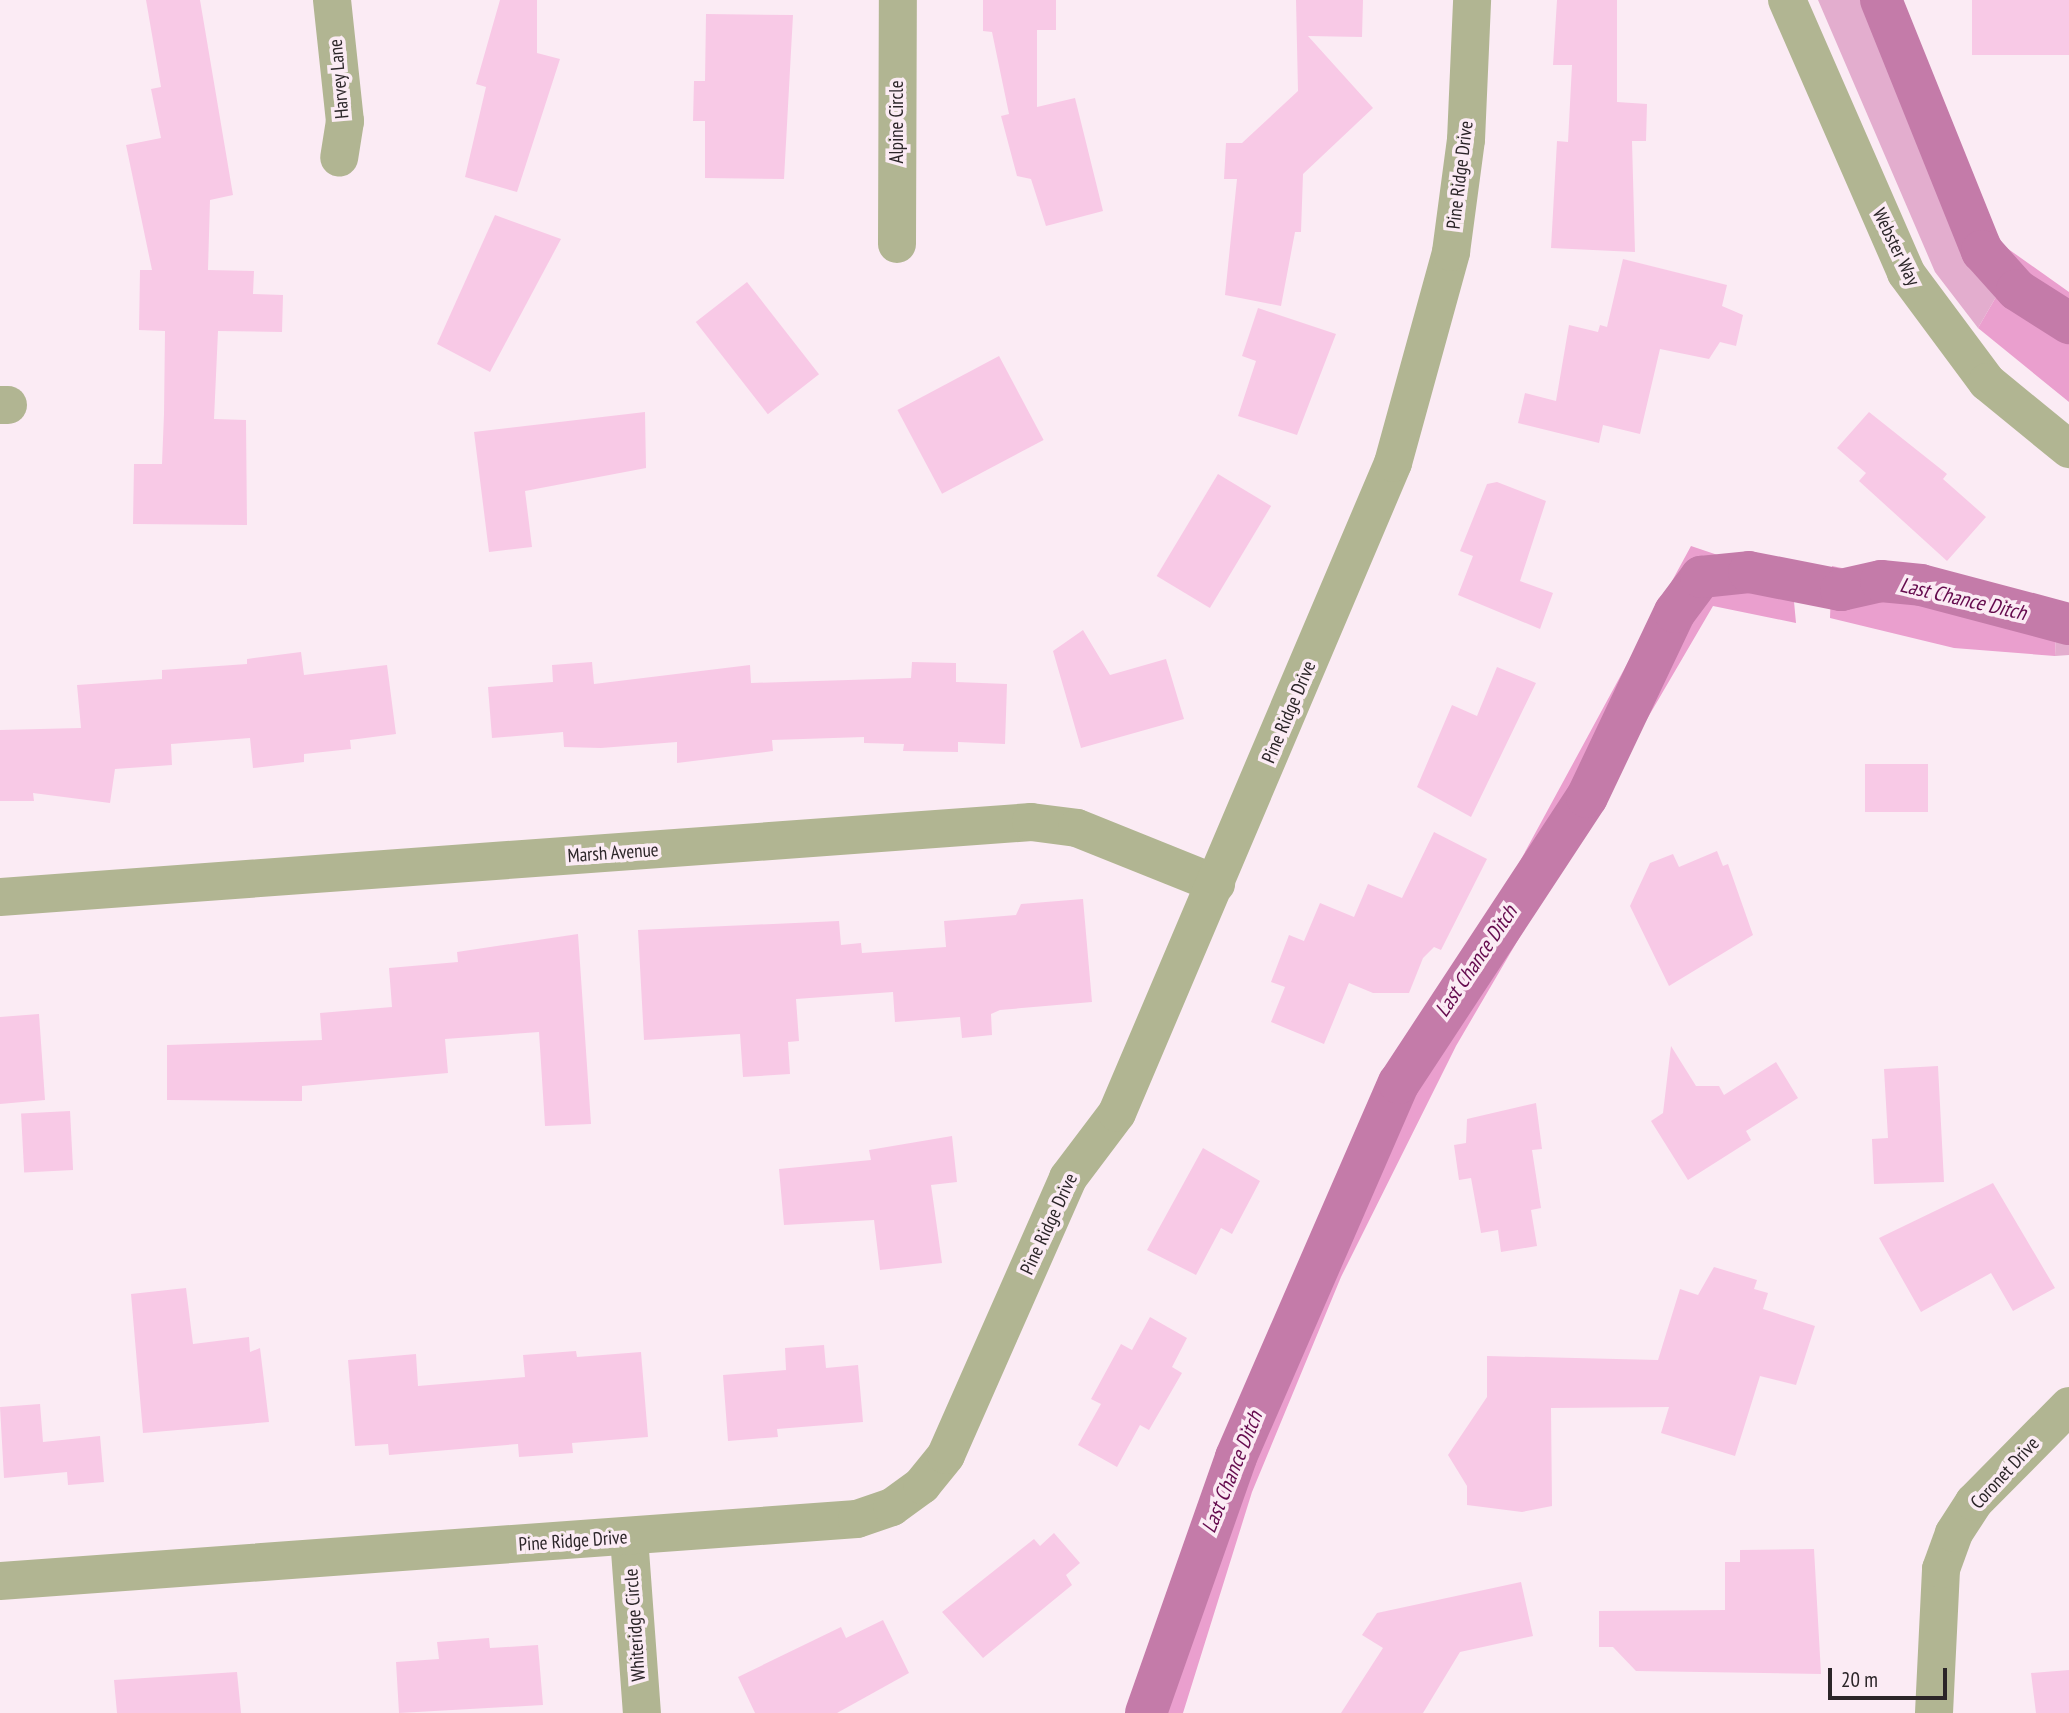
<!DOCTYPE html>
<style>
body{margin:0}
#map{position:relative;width:2069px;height:1713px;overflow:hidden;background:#fbebf4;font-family:"PT Sans Narrow",sans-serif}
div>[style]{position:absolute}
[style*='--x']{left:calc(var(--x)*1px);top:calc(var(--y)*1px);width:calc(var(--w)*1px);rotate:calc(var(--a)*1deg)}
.green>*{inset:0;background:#e3adce}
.forest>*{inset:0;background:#ea9fce}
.canal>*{height:42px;margin:-21px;padding:0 21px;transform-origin:21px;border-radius:21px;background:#c47ba9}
.building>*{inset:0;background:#f8c9e6;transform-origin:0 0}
.minor>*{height:38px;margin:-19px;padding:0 19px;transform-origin:19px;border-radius:19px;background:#b1b592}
span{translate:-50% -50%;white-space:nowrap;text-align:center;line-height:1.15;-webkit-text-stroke:7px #fbebf4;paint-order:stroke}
.street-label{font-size:19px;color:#2b2528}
.water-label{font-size:21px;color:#640a4d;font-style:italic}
.scale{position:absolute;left:1828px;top:1668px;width:119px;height:32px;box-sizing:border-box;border:4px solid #2b2528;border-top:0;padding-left:9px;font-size:21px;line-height:24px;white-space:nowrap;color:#2b2528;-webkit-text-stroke:5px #fbebf4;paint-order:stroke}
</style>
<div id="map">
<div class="green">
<div style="clip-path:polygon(1818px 0,1892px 0,1959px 166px,2004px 246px,1996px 297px,1978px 328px,1935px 272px)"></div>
<div style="clip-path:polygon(2057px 612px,2069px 612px,2069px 655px,2055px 656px)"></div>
</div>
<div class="forest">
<div style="clip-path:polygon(2004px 246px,2069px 292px,2069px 402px,1978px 328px,1996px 297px)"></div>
<div style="clip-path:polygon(1691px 546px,1792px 580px,1796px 623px,1713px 606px,1456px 1046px,1341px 1277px,1252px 1492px,1183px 1713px,1134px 1713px,1254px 1392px,1391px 1099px)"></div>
<div style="clip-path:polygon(1832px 566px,2057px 612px,2055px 656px,1954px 648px,1830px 618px)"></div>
</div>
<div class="canal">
<div style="--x:1881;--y:0;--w:271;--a:68.1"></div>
<div style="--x:1982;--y:251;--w:52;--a:48.1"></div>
<div style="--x:2017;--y:290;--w:62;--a:32.4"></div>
<div style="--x:1146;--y:1713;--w:271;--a:-70.6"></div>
<div style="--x:1236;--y:1457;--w:408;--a:-66.5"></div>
<div style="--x:1399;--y:1083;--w:342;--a:-56.7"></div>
<div style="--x:1587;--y:797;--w:205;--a:-64.6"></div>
<div style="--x:1675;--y:612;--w:44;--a:-53.4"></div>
<div style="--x:1701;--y:577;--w:48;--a:-5.9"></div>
<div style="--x:1749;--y:572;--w:94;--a:11.1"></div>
<div style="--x:1841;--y:590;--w:41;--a:-12.7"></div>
<div style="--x:1881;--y:581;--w:40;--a:5.7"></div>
<div style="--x:1921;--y:585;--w:153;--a:14.8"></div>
</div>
<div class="building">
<div style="clip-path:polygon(146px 0,200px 0,233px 195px,210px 200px,208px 270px,254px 271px,253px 294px,283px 295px,282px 332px,218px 331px,214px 419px,246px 420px,247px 525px,133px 524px,134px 464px,162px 464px,164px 414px,165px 331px,139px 330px,140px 270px,152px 270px,126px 145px,161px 138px,151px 89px,161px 87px)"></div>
<div style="clip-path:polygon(500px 0,537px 0,537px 53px,560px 59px,517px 192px,465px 177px,486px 87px,476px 84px)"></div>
<div style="clip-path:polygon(983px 0,1056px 0,1056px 30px,1037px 30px,1037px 107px,1075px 98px,1103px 211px,1046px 226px,1031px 179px,1017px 176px,1001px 116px,1009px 114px,992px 32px,983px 31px)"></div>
<div style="clip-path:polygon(1296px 0,1363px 0,1362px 37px,1308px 36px,1373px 108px,1303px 174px,1301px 232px,1295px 232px,1281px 306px,1225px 295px,1237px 179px,1224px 179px,1226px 143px,1242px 143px,1298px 91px)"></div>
<div style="clip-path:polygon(1557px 0,1617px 0,1617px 102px,1647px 104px,1646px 141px,1632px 141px,1635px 252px,1551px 248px,1557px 141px,1568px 142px,1572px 65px,1553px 65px)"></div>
<div style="left:1972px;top:0;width:97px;height:55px"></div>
<div style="clip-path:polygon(706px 14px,793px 15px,784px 179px,705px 178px,705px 121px,693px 121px,694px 81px,705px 81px)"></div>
<div style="clip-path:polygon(495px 215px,561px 239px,490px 372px,437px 344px)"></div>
<div style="clip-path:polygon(1623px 259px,1727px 285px,1722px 306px,1743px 315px,1736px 346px,1720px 342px,1709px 359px,1660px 349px,1640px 434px,1603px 425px,1599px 443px,1518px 423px,1525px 393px,1556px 401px,1569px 325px,1598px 332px,1600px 325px,1607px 327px)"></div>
<div style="left:747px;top:282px;width:117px;height:65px;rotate:52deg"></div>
<div style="clip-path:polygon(1258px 308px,1336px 334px,1297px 435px,1238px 416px,1256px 361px,1242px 356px)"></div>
<div style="left:999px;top:356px;width:95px;height:115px;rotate:62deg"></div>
<div style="clip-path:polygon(645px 412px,646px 468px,525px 491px,532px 547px,489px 552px,474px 432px)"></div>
<div style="clip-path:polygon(1869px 412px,1947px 474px,1943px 479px,1986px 517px,1947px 561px,1859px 481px,1866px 473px,1837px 448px)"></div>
<div style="left:1218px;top:474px;width:62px;height:119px;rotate:31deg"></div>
<div style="clip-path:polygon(1497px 482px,1546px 501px,1520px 581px,1553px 593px,1540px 629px,1458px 595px,1473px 556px,1460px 551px,1487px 484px)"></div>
<div style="clip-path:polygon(1083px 630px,1110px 675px,1166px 659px,1184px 719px,1081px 748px,1053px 651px)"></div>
<div style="clip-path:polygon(301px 652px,304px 675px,387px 665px,396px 734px,350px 740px,351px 749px,304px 754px,304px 762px,253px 768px,250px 738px,171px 744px,172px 765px,115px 769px,110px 803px,33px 793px,34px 801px,0 801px,0 730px,81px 728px,77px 685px,162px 679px,162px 670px,247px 664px,247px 659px)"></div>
<div style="clip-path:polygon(592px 662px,594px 684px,750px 665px,751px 683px,911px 678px,912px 662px,956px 663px,956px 682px,1007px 684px,1005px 744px,958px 742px,958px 752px,903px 751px,904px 744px,864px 743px,864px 737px,772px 740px,773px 751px,677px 763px,677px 742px,601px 748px,564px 747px,563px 732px,492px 738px,488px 687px,553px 682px,552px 665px)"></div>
<div style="clip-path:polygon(1497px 667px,1536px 683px,1471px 817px,1417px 787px,1452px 705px,1477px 716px)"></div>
<div style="left:1928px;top:764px;width:48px;height:63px;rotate:90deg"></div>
<div style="clip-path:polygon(1434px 832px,1487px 859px,1441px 950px,1434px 947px,1423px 958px,1409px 993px,1373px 993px,1349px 983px,1324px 1044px,1271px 1022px,1285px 987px,1271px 982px,1289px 935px,1304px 941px,1320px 903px,1354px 917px,1368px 884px,1402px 898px)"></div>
<div style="clip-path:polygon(1717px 851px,1723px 866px,1728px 864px,1753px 935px,1669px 986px,1630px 906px,1650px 863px,1673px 854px,1679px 867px)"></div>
<div style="clip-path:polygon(1083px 899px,1092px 1002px,1000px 1010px,991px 1014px,992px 1035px,962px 1038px,960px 1017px,895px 1022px,893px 992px,796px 999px,799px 1041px,788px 1042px,790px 1074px,743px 1077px,740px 1034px,644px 1040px,638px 930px,839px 921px,841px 945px,861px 943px,862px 953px,946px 947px,944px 921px,1016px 915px,1021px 904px)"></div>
<div style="clip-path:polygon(578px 934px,591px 1124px,545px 1126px,539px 1032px,445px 1039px,448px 1073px,302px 1086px,302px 1101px,167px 1100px,167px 1045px,322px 1040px,320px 1013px,392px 1007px,389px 968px,458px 962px,457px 952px)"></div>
<div style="clip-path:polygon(39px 1014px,45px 1100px,0 1104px,0 1017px)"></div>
<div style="clip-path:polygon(1671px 1046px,1696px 1086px,1719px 1086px,1724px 1095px,1776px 1062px,1798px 1098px,1746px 1131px,1751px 1140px,1688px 1180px,1651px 1121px,1663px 1113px)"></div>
<div style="clip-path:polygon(1938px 1066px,1944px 1182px,1874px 1184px,1872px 1139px,1888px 1138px,1884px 1069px)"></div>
<div style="clip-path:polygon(1536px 1103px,1542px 1149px,1532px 1150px,1541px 1208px,1531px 1210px,1537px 1246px,1501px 1252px,1498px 1230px,1481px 1233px,1471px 1178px,1459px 1180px,1454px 1145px,1466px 1143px,1467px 1119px)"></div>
<div style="left:70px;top:1111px;width:59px;height:49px;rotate:87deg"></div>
<div style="clip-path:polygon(952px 1136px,957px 1182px,931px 1185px,942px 1263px,880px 1270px,874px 1220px,784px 1225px,779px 1169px,871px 1160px,869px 1150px)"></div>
<div style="clip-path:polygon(1203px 1148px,1260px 1181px,1232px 1234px,1221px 1228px,1196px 1275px,1147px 1250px)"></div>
<div style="clip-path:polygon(1993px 1183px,2055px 1288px,2013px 1311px,1991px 1273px,1921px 1312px,1879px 1238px)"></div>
<div style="clip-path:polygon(1714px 1267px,1757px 1280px,1754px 1289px,1768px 1293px,1763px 1309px,1815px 1326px,1796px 1385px,1760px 1376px,1735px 1456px,1661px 1433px,1669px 1407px,1551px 1408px,1552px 1506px,1522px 1512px,1467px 1505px,1467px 1486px,1448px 1455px,1487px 1397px,1487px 1356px,1658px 1360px,1680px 1289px,1698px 1295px)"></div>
<div style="clip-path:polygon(186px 1288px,193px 1344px,249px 1337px,250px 1352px,260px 1348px,269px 1422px,143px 1433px,131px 1294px)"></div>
<div style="clip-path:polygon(1150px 1317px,1187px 1338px,1172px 1367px,1182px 1373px,1149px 1430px,1140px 1425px,1117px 1467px,1078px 1445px,1101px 1404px,1091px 1399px,1121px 1344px,1132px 1350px)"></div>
<div style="clip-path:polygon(824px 1345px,826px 1368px,858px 1365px,863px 1422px,777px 1429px,778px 1437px,728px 1441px,723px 1375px,786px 1370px,785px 1348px)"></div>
<div style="clip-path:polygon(576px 1351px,577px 1357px,641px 1352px,648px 1437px,572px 1443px,573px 1453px,519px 1457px,518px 1444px,389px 1455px,388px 1444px,355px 1446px,348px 1360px,416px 1354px,418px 1386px,525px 1377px,523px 1355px)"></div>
<div style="clip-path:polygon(40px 1404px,43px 1442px,100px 1436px,104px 1482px,68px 1485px,67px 1472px,4px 1478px,0 1407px)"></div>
<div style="clip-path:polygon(1054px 1533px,1080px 1563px,1066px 1575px,1072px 1585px,983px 1658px,942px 1612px,1034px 1539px,1040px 1546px)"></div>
<div style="clip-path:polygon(1814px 1549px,1821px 1674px,1636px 1671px,1613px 1647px,1599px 1647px,1599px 1611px,1725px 1610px,1725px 1562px,1740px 1562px,1740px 1550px)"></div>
<div style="clip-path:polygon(1521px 1582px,1533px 1636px,1460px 1652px,1423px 1713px,1341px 1713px,1383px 1648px,1362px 1635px,1377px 1613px)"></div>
<div style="clip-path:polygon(883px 1620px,909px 1673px,837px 1713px,755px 1713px,738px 1677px,841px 1627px,846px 1638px)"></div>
<div style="clip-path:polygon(489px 1638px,490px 1648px,538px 1645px,543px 1705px,399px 1713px,396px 1662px,439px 1659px,437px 1642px)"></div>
<div style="clip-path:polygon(2069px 1670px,2069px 1713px,2036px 1713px,2031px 1673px)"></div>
<div style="clip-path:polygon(237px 1672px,241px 1713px,117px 1713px,114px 1680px)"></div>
</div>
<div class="minor">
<div style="--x:332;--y:0;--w:122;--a:83.9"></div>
<div style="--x:345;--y:121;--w:37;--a:99"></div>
<div style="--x:1787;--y:0;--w:298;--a:66.4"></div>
<div style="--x:1906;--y:273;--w:136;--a:53.4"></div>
<div style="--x:1987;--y:382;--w:106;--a:39.3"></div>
<div style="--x:897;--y:244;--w:244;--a:-89.8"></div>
<div style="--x:0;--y:405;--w:8;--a:0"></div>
<div style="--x:0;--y:897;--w:1034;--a:-4.16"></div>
<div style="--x:1031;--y:822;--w:46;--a:7.4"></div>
<div style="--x:1077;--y:828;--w:150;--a:21.9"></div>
<div style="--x:629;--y:1537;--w:176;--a:85.8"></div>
<div style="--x:0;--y:1581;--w:859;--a:-4.14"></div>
<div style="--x:857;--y:1519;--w:37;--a:-19"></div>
<div style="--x:892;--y:1507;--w:37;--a:-36"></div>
<div style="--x:922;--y:1485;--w:38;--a:-51"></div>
<div style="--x:946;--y:1455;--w:303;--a:-66.2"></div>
<div style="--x:1068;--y:1178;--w:81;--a:-53"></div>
<div style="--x:1117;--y:1113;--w:706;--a:-66.99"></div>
<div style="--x:1393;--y:463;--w:219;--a:-74.6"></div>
<div style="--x:1451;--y:252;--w:113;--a:-82.4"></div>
<div style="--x:1466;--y:140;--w:140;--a:-87.5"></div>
<div style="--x:1934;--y:1713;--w:144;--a:-87.2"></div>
<div style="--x:1941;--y:1569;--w:38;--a:-70"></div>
<div style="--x:1954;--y:1533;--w:37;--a:-57"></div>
<div style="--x:1974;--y:1502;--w:135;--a:-45.3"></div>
</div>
<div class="street-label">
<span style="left:339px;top:79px;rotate:-95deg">Harvey Lane</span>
<span style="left:897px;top:122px;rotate:-90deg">Alpine Circle</span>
<span style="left:1460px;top:175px;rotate:-83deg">Pine Ridge Drive</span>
<span style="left:1896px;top:247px;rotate:64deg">Webster Way</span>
<span style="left:1289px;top:712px;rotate:-67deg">Pine Ridge Drive</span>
<span style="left:613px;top:853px;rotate:-4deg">Marsh Avenue</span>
<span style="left:1049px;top:1224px;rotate:-65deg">Pine Ridge Drive</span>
<span style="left:2005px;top:1473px;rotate:-47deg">Coronet Drive</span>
<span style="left:573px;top:1541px;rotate:-4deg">Pine Ridge Drive</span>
<span style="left:635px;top:1625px;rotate:-94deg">Whiteridge Circle</span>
</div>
<div class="water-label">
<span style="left:1963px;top:599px;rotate:13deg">Last Chance Ditch</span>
<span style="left:1476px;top:961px;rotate:-56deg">Last Chance Ditch</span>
<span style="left:1232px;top:1472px;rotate:-68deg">Last Chance Ditch</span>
</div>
<div class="scale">20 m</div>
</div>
